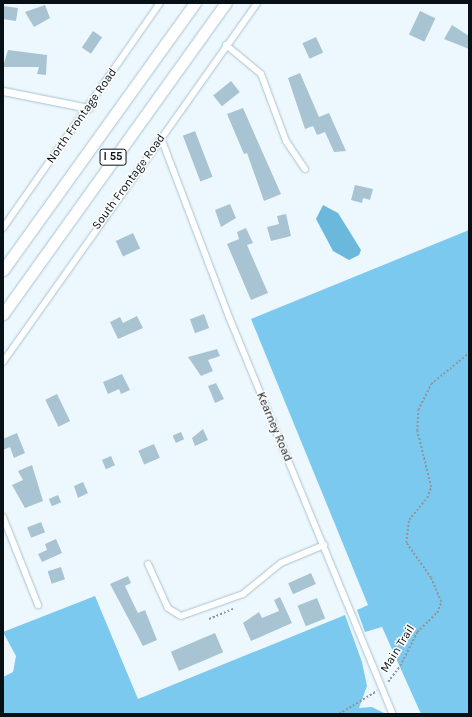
<!DOCTYPE html>
<style>
body{margin:0}
#map{position:relative;width:472px;height:717px;overflow:hidden;background:#edf8fe;font-family:Karla,sans-serif}
div>[style]{position:absolute}
[style*='--x']{left:calc(var(--x)*1px);top:calc(var(--y)*1px);width:calc(var(--w)*1px);rotate:calc(var(--a)*1deg)}
.forest>*{inset:0;background:#7cc9ef}
.water>*{inset:0;background:#6bb8dd}
.building>*{inset:0;background:#a8c3d1;transform-origin:0 0}
.path>*{height:1.5px;margin-top:-0.75px;transform-origin:0;background:repeating-linear-gradient(90deg,#8d979d 0 2px,transparent 0 4px)}
.roads{filter:drop-shadow(0 0 1px #a7c2d0) drop-shadow(0 0 1px #a7c2d0)}
.minor>*{height:6px;margin:-3px;padding:0 3px;transform-origin:3px;border-radius:3px;background:#fff}
.tertiary>*{height:7px;margin:-3.5px;padding:0 3.5px;transform-origin:3.5px;border-radius:3.5px;background:#fff}
.motorway>*{height:11px;margin:-5.5px;padding:0 5.5px;transform-origin:5.5px;border-radius:5.5px;background:#fff}
span{translate:-50% -50%;white-space:nowrap;text-align:center;line-height:1.15;-webkit-text-stroke:3px #fff;paint-order:stroke}
.shield-label span{padding:1px 3px;background:#fff;border:1px solid;border-radius:3px;-webkit-text-stroke-width:0}
.shield-label{font-size:11px;color:#071015;font-weight:700}
.street-label{font-size:12px;color:#071015}
.frame{position:absolute;inset:0;border:4px solid #071015;pointer-events:none}
</style>
<div id="map">
<div class="forest">
<div style="clip-path:polygon(469px 230px,469px 714px,421px 714px,382px 627px,365px 632px,357px 610px,368px 605px,251px 319px)"></div>
<div style="clip-path:polygon(95px 596px,138px 699px,345px 615px,362px 662px,367px 686px,359px 708px,372px 707px,386px 714px,3px 714px,3px 677px,13px 672px,16px 656px,3px 632px)"></div>
</div>
<div class="water">
<div style="clip-path:polygon(323px 205px,338px 213px,361px 250px,359px 255px,349px 260px,333px 251px,316px 219px)"></div>
</div>
<div class="building">
<div style="clip-path:polygon(45px 5px,50px 18px,34px 27px,25px 12px)"></div>
<div style="clip-path:polygon(3px 6px,18px 8px,16px 21px,3px 19px)"></div>
<div style="left:420px;top:11px;width:17px;height:26px;rotate:25deg"></div>
<div style="clip-path:polygon(452px 25px,469px 36px,469px 49px,444px 39px)"></div>
<div style="left:93px;top:31px;width:11px;height:20px;rotate:34deg"></div>
<div style="left:316px;top:37px;width:17px;height:15px;rotate:65deg"></div>
<div style="clip-path:polygon(8px 50px,47px 55px,46px 75px,37px 74px,39px 67px,3px 67px)"></div>
<div style="clip-path:polygon(300px 73px,319px 117px,329px 113px,346px 151px,334px 152px,325px 132px,317px 135px,313px 126px,305px 129px,288px 78px)"></div>
<div style="left:231px;top:81px;width:14px;height:23px;rotate:51deg"></div>
<div style="clip-path:polygon(243px 108px,281px 194px,264px 201px,247px 153px,244px 154px,227px 114px)"></div>
<div style="left:195px;top:131px;width:49px;height:13px;rotate:69deg"></div>
<div style="clip-path:polygon(355px 185px,373px 189px,370px 200px,363px 198px,362px 203px,351px 200px)"></div>
<div style="clip-path:polygon(230px 204px,236px 218px,221px 227px,215px 210px)"></div>
<div style="clip-path:polygon(286px 214px,291px 236px,271px 241px,267px 227px,279px 224px,277px 216px)"></div>
<div style="clip-path:polygon(246px 228px,253px 243px,247px 245px,268px 293px,251px 300px,227px 244px,239px 239px,237px 232px)"></div>
<div style="left:133px;top:233px;width:17px;height:19px;rotate:65deg"></div>
<div style="left:204px;top:314px;width:15px;height:15px;rotate:70deg"></div>
<div style="clip-path:polygon(137px 316px,143px 328px,118px 339px,110px 322px,120px 317px,123px 323px)"></div>
<div style="clip-path:polygon(217px 349px,220px 356px,208px 360px,213px 371px,201px 376px,188px 357px)"></div>
<div style="clip-path:polygon(122px 374px,130px 390px,121px 394px,119px 389px,108px 394px,103px 382px)"></div>
<div style="clip-path:polygon(216px 383px,224px 399px,215px 403px,208px 386px)"></div>
<div style="left:57px;top:394px;width:30px;height:13px;rotate:64deg"></div>
<div style="clip-path:polygon(203px 429px,208px 440px,195px 446px,192px 438px)"></div>
<div style="left:181px;top:432px;width:8px;height:9px;rotate:67deg"></div>
<div style="clip-path:polygon(17px 433px,25px 453px,14px 458px,10px 447px,3px 450px,3px 439px)"></div>
<div style="left:154px;top:444px;width:15px;height:17px;rotate:67deg"></div>
<div style="left:111px;top:456px;width:10px;height:10px;rotate:66deg"></div>
<div style="clip-path:polygon(32px 465px,43px 501px,25px 508px,12px 485px,23px 480px,18px 471px)"></div>
<div style="clip-path:polygon(83px 482px,88px 493px,78px 498px,74px 486px)"></div>
<div style="left:58px;top:495px;width:8px;height:10px;rotate:67deg"></div>
<div style="left:41px;top:522px;width:11px;height:15px;rotate:68deg"></div>
<div style="clip-path:polygon(56px 539px,62px 553px,42px 562px,38px 554px,47px 550px,45px 544px)"></div>
<div style="left:61px;top:567px;width:13px;height:14px;rotate:72deg"></div>
<div style="left:311px;top:573px;width:12px;height:25px;rotate:66deg"></div>
<div style="clip-path:polygon(128px 576px,131px 583px,125px 586px,132px 601px,138px 613px,145px 610px,157px 640px,143px 646px,110px 584px)"></div>
<div style="clip-path:polygon(280px 597px,292px 623px,251px 641px,243px 623px,259px 612px,262px 618px,279px 611px,274px 600px)"></div>
<div style="left:317px;top:598px;width:22px;height:21px;rotate:68deg"></div>
<div style="left:215px;top:633px;width:21px;height:48px;rotate:67deg"></div>
</div>
<div class="path">
<div style="--x:209;--y:619;--w:26;--a:-23"></div>
<div style="--x:388;--y:682;--w:20;--a:-53"></div>
<div style="--x:400;--y:666;--w:38;--a:-63"></div>
<div style="--x:417;--y:632;--w:28;--a:-44"></div>
<div style="--x:437;--y:613;--w:12;--a:-70"></div>
<div style="--x:441;--y:602;--w:26;--a:-113"></div>
<div style="--x:431;--y:578;--w:43;--a:-125.5"></div>
<div style="--x:406;--y:543;--w:23;--a:-83"></div>
<div style="--x:409;--y:520;--w:28;--a:-51"></div>
<div style="--x:427;--y:498;--w:12;--a:-70"></div>
<div style="--x:431;--y:487;--w:58;--a:-104"></div>
<div style="--x:417;--y:431;--w:21;--a:-87"></div>
<div style="--x:418;--y:410;--w:29;--a:-63"></div>
<div style="--x:431;--y:384;--w:49;--a:-39.2"></div>
<div style="--x:339;--y:714;--w:44;--a:-31.2"></div>
</div>
<div class="roads">
<div class="minor">
<div style="--x:226;--y:45;--w:45;--a:39.6"></div>
<div style="--x:261;--y:74;--w:72;--a:69.5"></div>
<div style="--x:286;--y:141;--w:34;--a:56"></div>
<div style="--x:161;--y:138;--w:191;--a:69.2"></div>
<div style="--x:229;--y:317;--w:430;--a:67.6"></div>
<div style="--x:3;--y:228;--w:274;--a:-55.1"></div>
<div style="--x:3;--y:362;--w:440;--a:-54.7"></div>
<div style="--x:3;--y:517;--w:95;--a:68.3"></div>
<div style="--x:148;--y:564;--w:48;--a:65.6"></div>
<div style="--x:168;--y:608;--w:15;--a:32"></div>
<div style="--x:181;--y:616;--w:66;--a:-19.5"></div>
<div style="--x:243;--y:594;--w:49;--a:-39.2"></div>
<div style="--x:281;--y:563;--w:47;--a:-22.7"></div>
</div>
<div class="tertiary">
<div style="--x:3;--y:91;--w:87;--a:11.3"></div>
</div>
<div class="motorway">
<div style="--x:3;--y:270;--w:329;--a:-54.3"></div>
<div style="--x:3;--y:314;--w:383;--a:-54.4"></div>
</div>
</div>
<div class="shield-label">
<span style="left:113px;top:157px">I 55</span>
</div>
<div class="street-label">
<span style="left:82px;top:116px;rotate:-55deg">North Frontage Road</span>
<span style="left:129px;top:182px;rotate:-54deg">South Frontage Road</span>
<span style="left:274px;top:427px;rotate:67deg">Kearney Road</span>
<span style="left:398px;top:649px;rotate:-58deg">Main Trail</span>
</div>
<div class="frame"></div>
</div>
